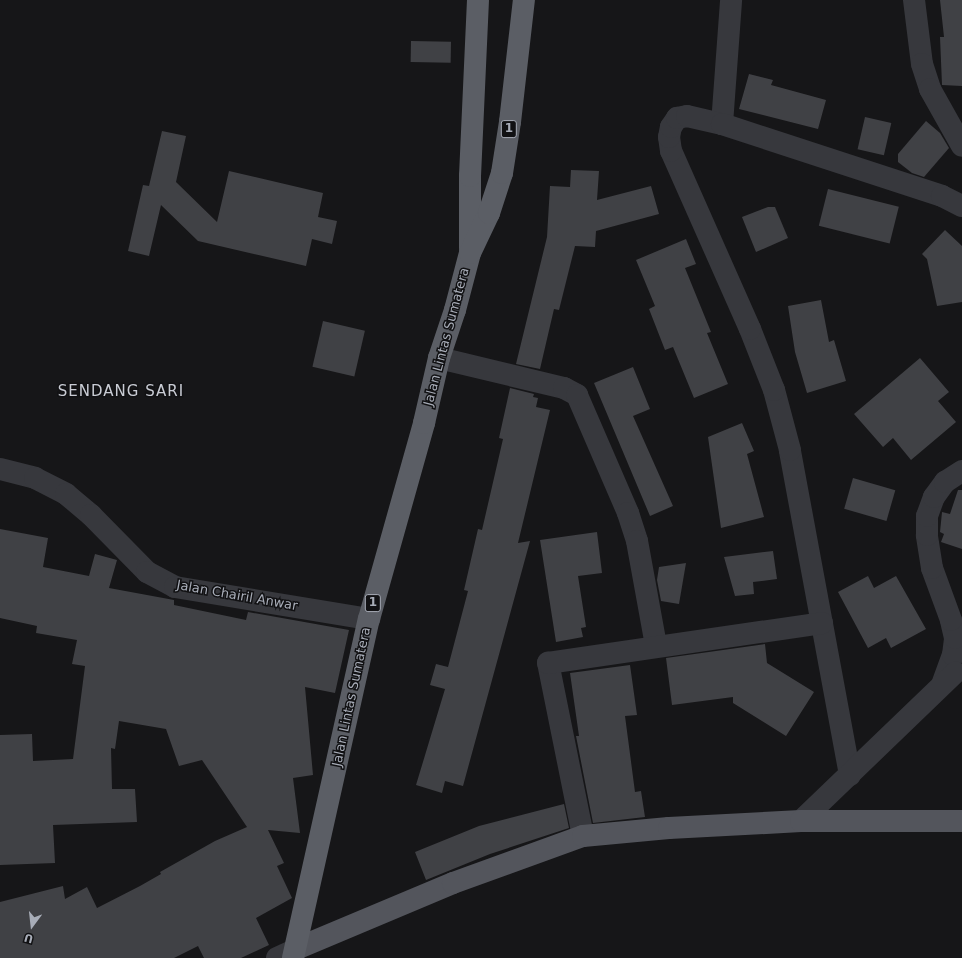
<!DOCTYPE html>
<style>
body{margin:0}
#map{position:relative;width:962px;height:958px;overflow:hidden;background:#161618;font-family:"DejaVu Sans",sans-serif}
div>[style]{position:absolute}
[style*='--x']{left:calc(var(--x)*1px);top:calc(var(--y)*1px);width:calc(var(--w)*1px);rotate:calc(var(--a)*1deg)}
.building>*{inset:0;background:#404145;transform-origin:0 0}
.minor>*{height:22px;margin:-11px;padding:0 11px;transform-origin:11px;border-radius:11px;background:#37383d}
.tertiary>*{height:22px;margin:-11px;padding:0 11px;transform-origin:11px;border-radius:11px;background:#37383d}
.primary>*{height:22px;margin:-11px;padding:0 11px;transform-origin:11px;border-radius:11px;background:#53555c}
.trunk>*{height:22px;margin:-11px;padding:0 11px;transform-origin:11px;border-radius:11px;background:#5b5e65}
span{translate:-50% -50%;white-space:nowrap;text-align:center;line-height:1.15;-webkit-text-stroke:3px #111113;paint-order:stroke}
.shield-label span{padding:1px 3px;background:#111113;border:1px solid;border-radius:3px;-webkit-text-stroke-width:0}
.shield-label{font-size:12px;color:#a8adb8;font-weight:700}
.street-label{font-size:13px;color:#a8adb8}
.quarter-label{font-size:15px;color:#c9ccd4;letter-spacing:1px}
.north{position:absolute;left:12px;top:906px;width:40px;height:40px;-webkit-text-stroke:3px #111113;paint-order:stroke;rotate:195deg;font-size:11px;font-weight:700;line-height:16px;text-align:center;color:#a8adb8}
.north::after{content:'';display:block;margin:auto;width:14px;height:18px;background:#a8adb8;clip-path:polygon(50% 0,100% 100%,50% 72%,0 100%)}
</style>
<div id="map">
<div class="building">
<div style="clip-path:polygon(940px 0,962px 0,962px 86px,942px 85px,940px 37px,944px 37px)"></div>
<div style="left:411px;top:41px;width:40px;height:21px;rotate:1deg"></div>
<div style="clip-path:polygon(749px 74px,773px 80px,771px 85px,826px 100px,818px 129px,739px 109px)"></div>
<div style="left:865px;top:117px;width:27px;height:33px;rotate:13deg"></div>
<div style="clip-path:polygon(926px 121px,940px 133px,949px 148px,924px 177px,912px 173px,898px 162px,898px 154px)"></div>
<div style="clip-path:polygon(162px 131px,186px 136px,176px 182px,217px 222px,229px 171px,323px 193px,318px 217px,337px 221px,332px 244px,312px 239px,306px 266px,198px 241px,161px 205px,149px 256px,128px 251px,143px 185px,149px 186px)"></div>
<div style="clip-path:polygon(571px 170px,599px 171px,597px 200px,651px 186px,659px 214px,596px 231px,595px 247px,575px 246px,559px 310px,554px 309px,540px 369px,516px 364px,547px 237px,550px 186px,570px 187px)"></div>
<div style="left:828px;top:189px;width:73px;height:38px;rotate:14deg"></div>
<div style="clip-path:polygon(768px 207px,775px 207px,788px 238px,756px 252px,742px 217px)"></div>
<div style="clip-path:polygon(945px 230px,962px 246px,962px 302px,937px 306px,927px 259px,922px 254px)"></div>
<div style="clip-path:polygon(686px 239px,696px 264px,685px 268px,711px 332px,707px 333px,728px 384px,694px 398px,673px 347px,665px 350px,649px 309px,655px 306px,636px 260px)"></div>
<div style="clip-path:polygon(821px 300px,829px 342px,834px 340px,846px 381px,807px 393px,795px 352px,788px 306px)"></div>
<div style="left:323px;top:321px;width:43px;height:47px;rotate:13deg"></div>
<div style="clip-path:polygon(920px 358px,949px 392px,938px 401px,956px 422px,911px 460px,893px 438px,883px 447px,854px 414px)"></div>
<div style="clip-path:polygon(633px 367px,650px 409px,633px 416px,673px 506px,650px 516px,594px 383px)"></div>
<div style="clip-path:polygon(510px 388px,534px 394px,533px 397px,538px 398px,536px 407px,550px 410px,518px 543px,530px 541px,463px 786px,445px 781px,442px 793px,416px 785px,445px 689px,430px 685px,436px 664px,448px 667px,468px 591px,464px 590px,478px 529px,482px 530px,503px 439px,499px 438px)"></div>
<div style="clip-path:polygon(742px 423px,754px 451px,747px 454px,764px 517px,721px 528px,708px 437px)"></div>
<div style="left:853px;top:478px;width:44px;height:32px;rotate:16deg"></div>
<div style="clip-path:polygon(958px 490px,962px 490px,962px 549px,941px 542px,944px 534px,940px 532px,942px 512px,950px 514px)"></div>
<div style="clip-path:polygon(0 529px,48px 538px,43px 567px,89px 576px,95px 554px,117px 560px,109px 588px,174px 600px,174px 605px,246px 620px,248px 612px,349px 630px,335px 693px,305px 687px,313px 775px,293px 778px,300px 833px,268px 830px,284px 863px,277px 866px,292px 898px,256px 918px,269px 945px,241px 958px,204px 958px,198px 946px,174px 958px,0 958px,0 902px,63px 886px,65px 899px,87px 887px,97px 908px,140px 886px,161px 874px,160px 872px,215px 841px,247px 827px,202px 760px,179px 766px,166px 729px,119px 721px,115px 749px,111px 748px,112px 789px,135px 789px,137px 822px,53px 825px,55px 863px,0 865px,0 735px,32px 734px,33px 761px,73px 759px,85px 666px,72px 664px,77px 640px,36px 633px,37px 626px,0 618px)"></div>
<div style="clip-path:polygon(597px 532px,602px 573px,578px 576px,586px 627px,581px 628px,583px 637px,556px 642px,540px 540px)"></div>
<div style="clip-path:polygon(773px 551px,777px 579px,753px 582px,754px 594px,735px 596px,724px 557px)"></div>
<div style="clip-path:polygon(686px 563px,679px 604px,661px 601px,657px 580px,659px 567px)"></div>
<div style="clip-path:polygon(868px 576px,874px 588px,896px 576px,926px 629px,891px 648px,886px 638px,868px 648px,838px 592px)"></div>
<div style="clip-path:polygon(765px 644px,767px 663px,814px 692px,786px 736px,733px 703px,733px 697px,672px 705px,666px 658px)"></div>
<div style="clip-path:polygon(630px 665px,637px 715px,625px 716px,635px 792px,641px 791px,645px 817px,593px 823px,576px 736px,579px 736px,570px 673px)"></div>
<div style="clip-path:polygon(564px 804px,569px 828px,490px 854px,426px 880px,415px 852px,479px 826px)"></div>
</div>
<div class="minor">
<div style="--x:914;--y:0;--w:64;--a:82.9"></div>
<div style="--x:922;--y:64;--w:26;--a:72"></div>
<div style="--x:930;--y:89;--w:65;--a:60.7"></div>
<div style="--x:722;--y:124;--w:124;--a:-85.8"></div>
<div style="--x:439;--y:358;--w:129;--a:13.5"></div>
<div style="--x:564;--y:388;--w:15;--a:28"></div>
<div style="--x:577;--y:395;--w:129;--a:66.6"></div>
<div style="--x:628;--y:513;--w:29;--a:72"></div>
<div style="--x:637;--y:541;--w:107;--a:79.7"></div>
<div style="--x:0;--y:469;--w:36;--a:14"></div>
<div style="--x:35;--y:478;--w:35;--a:27"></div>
<div style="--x:66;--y:494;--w:33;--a:40"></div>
<div style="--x:91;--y:515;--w:80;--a:45.5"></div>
<div style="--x:147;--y:572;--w:32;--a:28"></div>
<div style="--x:175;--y:587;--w:197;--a:9.4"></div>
<div style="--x:943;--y:682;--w:29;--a:-70"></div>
<div style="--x:953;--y:655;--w:17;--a:-83"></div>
<div style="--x:955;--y:638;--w:18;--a:-103"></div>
<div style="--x:951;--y:620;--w:55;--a:-110.1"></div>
<div style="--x:932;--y:568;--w:33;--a:-99"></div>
<div style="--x:927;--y:535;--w:19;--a:-90"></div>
<div style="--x:927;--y:516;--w:20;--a:-70"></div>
<div style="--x:934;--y:497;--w:19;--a:-54"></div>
<div style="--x:945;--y:482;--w:20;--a:-33"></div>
<div style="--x:850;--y:775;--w:330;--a:-100.5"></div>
<div style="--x:790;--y:450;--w:62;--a:-104.9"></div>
<div style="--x:774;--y:390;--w:66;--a:-111.5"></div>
<div style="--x:750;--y:329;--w:195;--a:-113.9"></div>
<div style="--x:671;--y:151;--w:14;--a:-98"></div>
<div style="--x:669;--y:137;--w:10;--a:-79"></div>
<div style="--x:671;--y:127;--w:11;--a:-56"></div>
<div style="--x:677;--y:118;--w:10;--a:-11"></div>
<div style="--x:687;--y:116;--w:36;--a:13"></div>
<div style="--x:722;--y:124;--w:231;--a:18.1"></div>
<div style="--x:942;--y:196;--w:22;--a:27"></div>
<div style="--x:801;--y:821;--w:214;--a:-43.9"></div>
<div style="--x:583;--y:836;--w:177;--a:-101.4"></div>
<div style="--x:548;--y:663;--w:277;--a:-8.3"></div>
</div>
<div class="tertiary">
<div style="--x:277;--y:958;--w:21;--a:-25"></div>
</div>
<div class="primary">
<div style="--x:296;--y:949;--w:170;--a:-22.8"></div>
<div style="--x:453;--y:883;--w:138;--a:-19.9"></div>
<div style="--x:583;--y:836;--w:86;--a:-5.3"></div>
<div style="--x:669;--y:828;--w:132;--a:-3"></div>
<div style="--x:801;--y:821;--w:161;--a:0"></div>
</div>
<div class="trunk">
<div style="--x:470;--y:248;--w:72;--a:-90"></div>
<div style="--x:470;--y:176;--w:176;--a:-87.4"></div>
<div style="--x:293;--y:958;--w:347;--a:-77.4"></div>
<div style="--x:369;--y:619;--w:204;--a:-74.3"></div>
<div style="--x:424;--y:423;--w:67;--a:-77"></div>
<div style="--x:439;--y:358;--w:51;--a:-71.6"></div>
<div style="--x:455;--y:310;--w:59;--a:-75.3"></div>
<div style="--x:470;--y:253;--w:44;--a:-64.6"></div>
<div style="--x:489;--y:213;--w:42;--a:-72"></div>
<div style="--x:502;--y:173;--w:52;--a:-81.1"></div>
<div style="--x:510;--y:122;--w:123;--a:-83.5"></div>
</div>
<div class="shield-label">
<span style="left:509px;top:129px">1</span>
<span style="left:373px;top:603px">1</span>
</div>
<div class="street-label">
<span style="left:447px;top:337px;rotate:-75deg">Jalan Lintas Sumatera</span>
<span style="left:237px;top:596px;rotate:10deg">Jalan Chairil Anwar</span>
<span style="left:352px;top:697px;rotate:-78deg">Jalan Lintas Sumatera</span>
</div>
<div class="quarter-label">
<span style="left:121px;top:392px">SENDANG SARI</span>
</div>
<div class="north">U</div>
</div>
